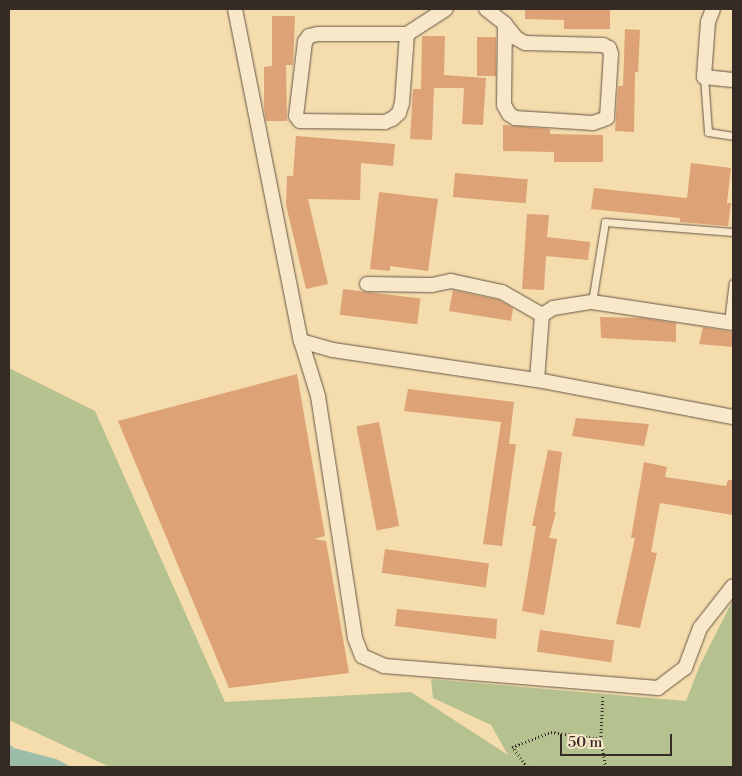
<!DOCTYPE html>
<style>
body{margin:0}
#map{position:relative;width:742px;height:776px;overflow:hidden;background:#f4dcac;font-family:"Libre Bodoni",serif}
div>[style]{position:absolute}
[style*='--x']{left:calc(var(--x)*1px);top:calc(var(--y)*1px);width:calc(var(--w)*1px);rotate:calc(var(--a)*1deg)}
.green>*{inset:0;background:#b5c28f}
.water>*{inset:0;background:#9cbcaa}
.building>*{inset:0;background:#dda276;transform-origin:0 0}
.path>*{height:2.5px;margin-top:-1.25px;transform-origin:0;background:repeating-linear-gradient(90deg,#362a24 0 1px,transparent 0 3.5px)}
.roads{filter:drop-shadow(0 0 1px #665646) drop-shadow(0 0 1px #665646)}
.lane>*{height:7px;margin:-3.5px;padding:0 3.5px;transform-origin:3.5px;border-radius:3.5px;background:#f8e8c9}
.street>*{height:14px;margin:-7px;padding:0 7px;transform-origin:7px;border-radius:7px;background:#f8e8c9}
span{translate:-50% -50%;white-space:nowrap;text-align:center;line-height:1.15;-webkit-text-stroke:4px #f8e8c9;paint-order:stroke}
.frame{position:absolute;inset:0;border:10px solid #362a24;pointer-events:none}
.scale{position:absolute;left:560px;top:734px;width:112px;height:22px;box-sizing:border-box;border:2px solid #362a24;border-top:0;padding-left:6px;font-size:15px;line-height:18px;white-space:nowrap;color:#362a24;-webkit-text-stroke:4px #f8e8c9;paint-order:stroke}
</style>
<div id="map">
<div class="green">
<div style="clip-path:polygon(9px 368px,95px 411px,225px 702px,411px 692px,508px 755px,491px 725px,433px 698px,431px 679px,686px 701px,700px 665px,733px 600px,733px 767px,110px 767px,9px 720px)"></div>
</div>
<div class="water">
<div style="clip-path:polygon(9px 744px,14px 748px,56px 759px,72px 767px,9px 767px)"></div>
</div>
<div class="building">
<div style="clip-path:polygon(525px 9px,610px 9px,610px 29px,564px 29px,564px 20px,525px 19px)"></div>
<div style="clip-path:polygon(272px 16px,295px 16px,293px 65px,286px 65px,287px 121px,266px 121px,264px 109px,264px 67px,272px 66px)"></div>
<div style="clip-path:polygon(625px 29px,640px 30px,638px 72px,635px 72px,634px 132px,615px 131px,618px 86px,623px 86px)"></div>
<div style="clip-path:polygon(422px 36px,445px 36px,444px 75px,486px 78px,483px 125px,462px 124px,464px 88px,434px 88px,432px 140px,410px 139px,413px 89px,421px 89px)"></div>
<div style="left:477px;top:37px;width:19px;height:39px"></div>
<div style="clip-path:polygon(503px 125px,550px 129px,550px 134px,603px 135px,603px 162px,554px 162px,554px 152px,503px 151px)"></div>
<div style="clip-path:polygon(296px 136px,395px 144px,393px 166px,361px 163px,360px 200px,308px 199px,328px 284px,306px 289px,286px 205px,287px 176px,293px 176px)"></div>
<div style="clip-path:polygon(691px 163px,731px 168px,727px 203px,731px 203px,728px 226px,680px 222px,680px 218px,591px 209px,594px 188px,687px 198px)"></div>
<div style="left:455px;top:173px;width:73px;height:24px;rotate:5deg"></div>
<div style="clip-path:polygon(379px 192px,438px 199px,428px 271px,390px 266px,390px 271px,370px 269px)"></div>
<div style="clip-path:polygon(527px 214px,549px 215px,547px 237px,590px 242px,588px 260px,546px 256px,544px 290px,522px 289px)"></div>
<div style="left:343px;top:289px;width:78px;height:26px;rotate:7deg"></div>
<div style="clip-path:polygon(453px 290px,499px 300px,513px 308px,511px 321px,449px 311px)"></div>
<div style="clip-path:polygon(600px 317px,643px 318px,676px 323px,676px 342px,601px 338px)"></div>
<div style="clip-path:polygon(703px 327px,733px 332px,733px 347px,699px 344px)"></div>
<div style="clip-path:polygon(297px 374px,325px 536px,314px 539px,326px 541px,349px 673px,229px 688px,118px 421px)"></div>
<div style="clip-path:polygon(408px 389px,514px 402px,509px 444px,516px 444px,502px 546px,483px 544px,501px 422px,404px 411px)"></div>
<div style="clip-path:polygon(576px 418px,649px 424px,644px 446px,572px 436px)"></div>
<div style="left:379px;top:422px;width:106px;height:23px;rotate:79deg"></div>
<div style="clip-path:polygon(548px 450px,562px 452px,554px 512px,556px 512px,549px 538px,557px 539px,544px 615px,522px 611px,536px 526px,532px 526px)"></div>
<div style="clip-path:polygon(644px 462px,667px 467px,665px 477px,726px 486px,728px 480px,733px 480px,733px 515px,660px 503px,651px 552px,657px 553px,640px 628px,616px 624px,635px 538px,631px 538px)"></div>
<div style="left:385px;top:549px;width:105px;height:24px;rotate:8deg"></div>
<div style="clip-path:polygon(397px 609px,497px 619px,496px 639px,395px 626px)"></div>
<div style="left:540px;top:630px;width:75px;height:22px;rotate:8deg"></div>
</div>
<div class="path">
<div style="--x:603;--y:697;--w:42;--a:92.7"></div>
<div style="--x:601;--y:739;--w:28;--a:80"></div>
<div style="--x:527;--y:767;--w:25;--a:-127"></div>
<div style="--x:512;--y:747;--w:42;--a:-21"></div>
<div style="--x:551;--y:732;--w:50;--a:8"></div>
</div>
<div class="roads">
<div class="lane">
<div style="--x:704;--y:77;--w:55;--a:85.8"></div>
<div style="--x:708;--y:132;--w:25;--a:9"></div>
<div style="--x:592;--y:302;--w:81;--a:-80.8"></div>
<div style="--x:605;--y:222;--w:128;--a:4.5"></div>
<div style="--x:728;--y:322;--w:39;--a:-83"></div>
</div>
<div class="street">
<div style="--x:235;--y:9;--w:338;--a:78.8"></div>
<div style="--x:301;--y:341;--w:58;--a:72.8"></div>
<div style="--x:318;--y:396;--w:245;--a:81.3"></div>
<div style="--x:355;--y:638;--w:19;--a:69"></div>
<div style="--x:362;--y:656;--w:24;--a:24"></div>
<div style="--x:384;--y:666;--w:275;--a:4.6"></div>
<div style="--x:658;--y:688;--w:34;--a:-37"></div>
<div style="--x:685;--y:668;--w:43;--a:-69.4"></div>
<div style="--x:700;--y:628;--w:53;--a:-51.8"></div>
<div style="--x:486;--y:9;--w:24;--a:38"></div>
<div style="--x:505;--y:24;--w:18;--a:52"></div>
<div style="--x:516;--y:38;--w:10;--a:29"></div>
<div style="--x:525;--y:43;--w:78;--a:1.5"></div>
<div style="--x:603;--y:45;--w:7;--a:27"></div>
<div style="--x:609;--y:48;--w:6;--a:72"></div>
<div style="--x:611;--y:54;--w:64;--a:93.6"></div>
<div style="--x:607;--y:118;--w:15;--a:160"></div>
<div style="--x:593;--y:123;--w:78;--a:-176.3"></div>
<div style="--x:515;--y:118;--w:7;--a:-146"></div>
<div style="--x:509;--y:114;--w:10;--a:-119"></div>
<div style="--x:504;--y:105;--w:81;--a:-89.3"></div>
<div style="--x:713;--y:9;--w:14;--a:111"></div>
<div style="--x:708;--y:22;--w:55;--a:94.2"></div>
<div style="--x:704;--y:77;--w:29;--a:6"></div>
<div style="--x:407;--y:34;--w:69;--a:94.1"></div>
<div style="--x:402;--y:103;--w:10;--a:107"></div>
<div style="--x:399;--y:113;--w:9;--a:139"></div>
<div style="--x:392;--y:119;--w:8;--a:157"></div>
<div style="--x:385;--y:122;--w:85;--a:-179.3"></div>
<div style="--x:300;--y:121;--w:6;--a:-129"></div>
<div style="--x:296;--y:116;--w:75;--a:-83.1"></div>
<div style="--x:305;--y:42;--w:7;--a:-56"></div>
<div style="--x:309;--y:36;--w:9;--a:-13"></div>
<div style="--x:318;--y:34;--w:89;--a:0"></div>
<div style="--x:407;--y:34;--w:46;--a:-32.7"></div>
<div style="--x:367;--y:284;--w:65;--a:0.9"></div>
<div style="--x:432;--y:285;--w:19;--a:-12"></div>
<div style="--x:451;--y:281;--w:52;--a:12.2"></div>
<div style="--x:502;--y:292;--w:46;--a:29.9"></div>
<div style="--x:542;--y:315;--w:13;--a:-32"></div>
<div style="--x:553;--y:308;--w:39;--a:-9"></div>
<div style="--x:592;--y:302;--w:143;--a:8.5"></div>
<div style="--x:301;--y:341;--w:33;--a:16"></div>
<div style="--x:333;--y:350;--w:206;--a:8.4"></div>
<div style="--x:537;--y:380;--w:199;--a:10.7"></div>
<div style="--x:537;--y:380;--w:65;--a:-85.6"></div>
</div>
</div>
<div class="frame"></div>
<div class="scale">50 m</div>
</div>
